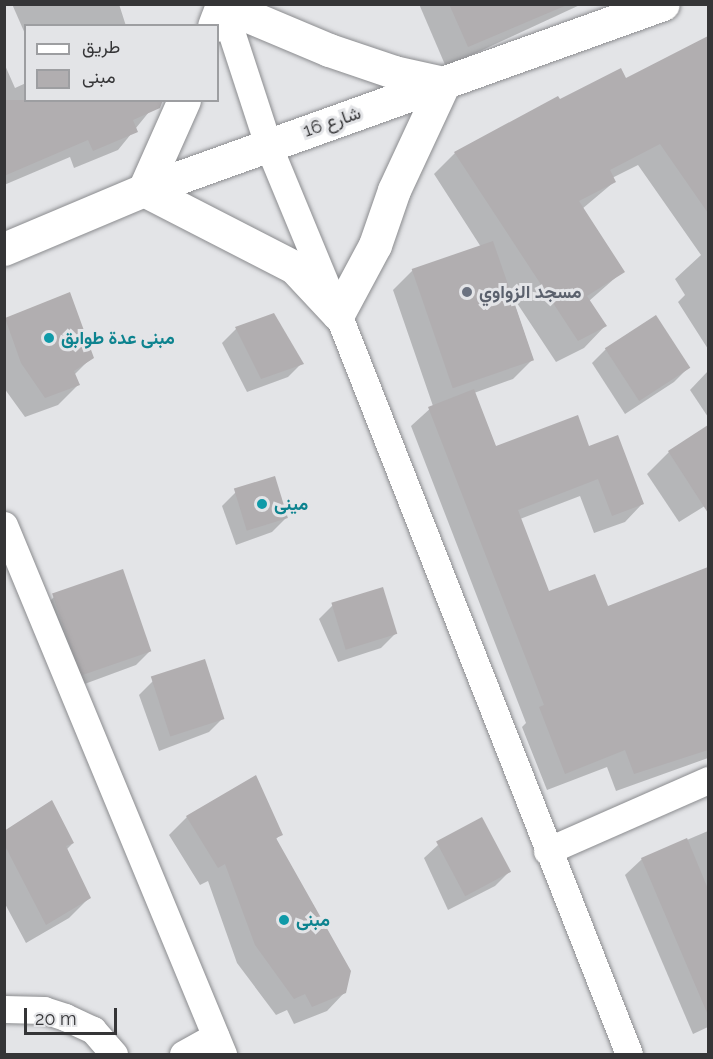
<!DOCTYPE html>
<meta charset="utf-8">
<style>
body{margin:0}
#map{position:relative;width:713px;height:1059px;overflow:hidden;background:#e3e4e7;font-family:Raleway,Vazirmatn,sans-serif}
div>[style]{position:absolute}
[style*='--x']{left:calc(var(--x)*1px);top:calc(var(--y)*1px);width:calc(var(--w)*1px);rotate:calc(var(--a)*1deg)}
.shadow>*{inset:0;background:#0003}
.building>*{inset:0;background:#b1aeb0;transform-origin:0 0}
.roads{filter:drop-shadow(0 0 2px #8b8c8f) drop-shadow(0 0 2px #8b8c8f)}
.minor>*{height:27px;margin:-13.5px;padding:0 13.5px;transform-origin:13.5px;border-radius:13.5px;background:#fff}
.tertiary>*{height:33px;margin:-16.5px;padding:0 16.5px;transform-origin:16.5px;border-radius:16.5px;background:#fff}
.dots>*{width:16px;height:16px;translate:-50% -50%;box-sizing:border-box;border:3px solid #e3e4e7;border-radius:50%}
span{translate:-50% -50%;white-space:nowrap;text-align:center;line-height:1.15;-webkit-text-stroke:6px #e3e4e7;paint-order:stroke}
.street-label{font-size:18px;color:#353537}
.worship-label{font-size:18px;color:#5b616d;font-weight:700}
.left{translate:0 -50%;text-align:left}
.culture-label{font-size:18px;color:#0d838f;font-weight:700}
.frame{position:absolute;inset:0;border:6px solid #353537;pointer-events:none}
.legend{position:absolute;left:24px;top:24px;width:195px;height:78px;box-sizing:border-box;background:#e3e4e7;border:2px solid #9d9ea1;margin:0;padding:8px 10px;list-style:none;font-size:18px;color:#353537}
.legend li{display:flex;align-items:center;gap:12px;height:30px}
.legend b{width:30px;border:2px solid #9d9ea1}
.scale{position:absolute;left:24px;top:1008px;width:93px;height:27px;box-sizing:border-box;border:3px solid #353537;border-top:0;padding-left:8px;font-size:18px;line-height:21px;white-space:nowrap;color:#353537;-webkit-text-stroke:4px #e3e4e7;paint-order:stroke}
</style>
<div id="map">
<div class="shadow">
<div style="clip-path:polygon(12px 4px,119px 4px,126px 26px,26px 26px,26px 36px)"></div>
<div style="clip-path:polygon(419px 4px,582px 4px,446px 67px)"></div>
<div style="clip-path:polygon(708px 37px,708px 349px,678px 302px,685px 295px,675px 279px,701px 255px,638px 165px,612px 178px,614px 182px,582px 209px,623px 271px,589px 301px,605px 326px,584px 348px,556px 362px,511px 294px,533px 359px,513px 379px,474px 393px,496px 447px,589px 448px,642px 504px,625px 522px,594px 533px,580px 496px,520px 519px,549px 593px,607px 608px,708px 569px,708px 758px,616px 791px,607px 767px,547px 790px,522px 727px,526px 723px,411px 426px,433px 406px,393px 290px,413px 270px,481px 247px,434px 174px,455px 153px,559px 101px,625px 80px)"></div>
<div style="clip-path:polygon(4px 63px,15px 88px,26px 83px,26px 100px,149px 112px,118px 150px,74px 168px,70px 157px,4px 185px)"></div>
<div style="clip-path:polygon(69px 294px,92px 357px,74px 375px,78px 385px,58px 405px,25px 417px,4px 388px,4px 320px)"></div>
<div style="clip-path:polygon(274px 315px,302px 363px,288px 377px,247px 392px,222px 343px,236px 329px)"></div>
<div style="clip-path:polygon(606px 349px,688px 368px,674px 382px,625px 414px,592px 363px)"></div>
<div style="clip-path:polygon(708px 371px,708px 417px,690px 390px)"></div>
<div style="clip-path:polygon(708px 427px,708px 504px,679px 522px,647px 474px,669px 452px)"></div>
<div style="clip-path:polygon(236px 492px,286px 518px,272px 532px,236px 545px,222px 506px)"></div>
<div style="clip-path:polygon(382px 589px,395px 634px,381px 648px,338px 662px,319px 619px,333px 605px)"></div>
<div style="clip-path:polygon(54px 597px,150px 651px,136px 665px,71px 689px,40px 611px)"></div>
<div style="clip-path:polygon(153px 681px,223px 718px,209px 732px,159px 751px,139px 695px)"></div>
<div style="clip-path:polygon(255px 777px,281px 834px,275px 840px,345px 992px,327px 1011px,294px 1024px,287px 1010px,276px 1015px,237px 963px,208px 881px,200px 885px,169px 835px,187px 817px)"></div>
<div style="clip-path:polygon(708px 831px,708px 1027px,693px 1034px,625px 875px,642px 859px)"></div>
<div style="clip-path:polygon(4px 833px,73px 843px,66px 850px,89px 898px,69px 918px,26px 943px,4px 902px)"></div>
<div style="clip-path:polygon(438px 845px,509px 872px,495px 886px,448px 910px,424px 858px)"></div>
</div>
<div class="building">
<div style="clip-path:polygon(449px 4px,567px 4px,567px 5px,468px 47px)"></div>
<div style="clip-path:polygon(708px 36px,708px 213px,660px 144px,610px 170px,616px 182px,579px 201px,625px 272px,587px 296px,607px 326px,578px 341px,454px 152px,558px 96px,560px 99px,621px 68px,626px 78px)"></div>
<div style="clip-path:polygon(4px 100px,163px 100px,160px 108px,133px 120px,138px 132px,93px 151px,88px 140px,4px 176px)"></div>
<div style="left:493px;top:241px;width:126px;height:86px;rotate:71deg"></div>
<div style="clip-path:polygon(70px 292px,94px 358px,74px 371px,80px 385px,45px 398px,21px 363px,5px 318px)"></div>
<div style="clip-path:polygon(274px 313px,304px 364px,261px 379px,235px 327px)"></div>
<div style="left:656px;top:315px;width:63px;height:61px;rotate:57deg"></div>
<div style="clip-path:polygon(474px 389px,496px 446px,578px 415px,589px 446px,618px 435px,644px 504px,612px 516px,598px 479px,518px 510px,549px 591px,595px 574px,608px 606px,708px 567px,708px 750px,634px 774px,625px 750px,565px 774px,539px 707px,544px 705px,428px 407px)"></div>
<div style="clip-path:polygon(708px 425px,708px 513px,668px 451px)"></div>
<div style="left:275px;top:476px;width:44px;height:43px;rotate:73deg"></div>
<div style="left:123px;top:569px;width:87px;height:75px;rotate:71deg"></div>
<div style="left:383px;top:587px;width:49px;height:54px;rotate:73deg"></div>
<div style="left:205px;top:659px;width:63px;height:57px;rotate:72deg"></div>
<div style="clip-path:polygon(256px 775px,283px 835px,276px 838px,351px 971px,346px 993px,312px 1007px,305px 994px,294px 999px,255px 945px,225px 864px,218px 868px,186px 816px)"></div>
<div style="clip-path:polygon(52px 800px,74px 843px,66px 846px,91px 898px,46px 925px,4px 844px,4px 831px)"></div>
<div style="left:482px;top:817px;width:62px;height:52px;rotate:62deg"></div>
<div style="clip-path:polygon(687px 838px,708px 889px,708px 1015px,641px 858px)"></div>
</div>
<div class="roads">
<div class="minor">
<div style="--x:222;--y:4;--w:148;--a:71.9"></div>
<div style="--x:268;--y:145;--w:183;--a:67.5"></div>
<div style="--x:338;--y:314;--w:795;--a:68.53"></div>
<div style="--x:4;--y:525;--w:573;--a:67.51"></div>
<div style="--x:547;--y:851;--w:176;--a:-23.8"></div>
<div style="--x:4;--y:1009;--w:40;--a:1.4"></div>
<div style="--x:44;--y:1010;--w:22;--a:18"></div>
<div style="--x:65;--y:1017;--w:31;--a:25"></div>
<div style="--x:93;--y:1030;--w:32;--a:49"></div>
<div style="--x:183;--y:1054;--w:37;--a:-29"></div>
</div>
<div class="tertiary">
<div style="--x:184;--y:100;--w:98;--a:114"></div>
<div style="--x:144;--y:190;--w:169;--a:27.2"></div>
<div style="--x:294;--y:267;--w:64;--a:46.9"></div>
<div style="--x:338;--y:314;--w:78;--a:-61.8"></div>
<div style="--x:375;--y:245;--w:58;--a:-70.9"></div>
<div style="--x:394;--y:190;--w:118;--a:-65"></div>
<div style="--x:444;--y:83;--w:51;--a:-167.6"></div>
<div style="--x:394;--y:72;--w:69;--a:-161.3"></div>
<div style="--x:329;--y:50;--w:116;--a:-157.2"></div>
<div style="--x:222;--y:5;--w:22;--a:111"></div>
<div style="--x:4;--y:249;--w:152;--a:-22.9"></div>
<div style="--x:144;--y:190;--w:551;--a:-19.72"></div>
</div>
</div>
<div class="dots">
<div style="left:467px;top:292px;background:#6b7280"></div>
<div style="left:49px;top:338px;background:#0f9aa8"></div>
<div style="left:262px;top:504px;background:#0f9aa8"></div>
<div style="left:284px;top:920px;background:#0f9aa8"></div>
</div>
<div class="street-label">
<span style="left:332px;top:122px;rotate:-19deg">شارع 16</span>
</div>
<div class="worship-label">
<span class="left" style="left:479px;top:292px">مسجد الزواوي</span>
</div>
<div class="culture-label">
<span class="left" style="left:61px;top:338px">مبنى عدة طوابق</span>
<span class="left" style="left:274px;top:504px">مينى</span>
<span class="left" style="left:296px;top:920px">مبنى</span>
</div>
<div class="frame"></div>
<ul class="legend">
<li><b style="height:8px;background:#fff"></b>طريق</li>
<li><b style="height:16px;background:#b1aeb0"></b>مبنى</li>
</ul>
<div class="scale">20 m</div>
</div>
